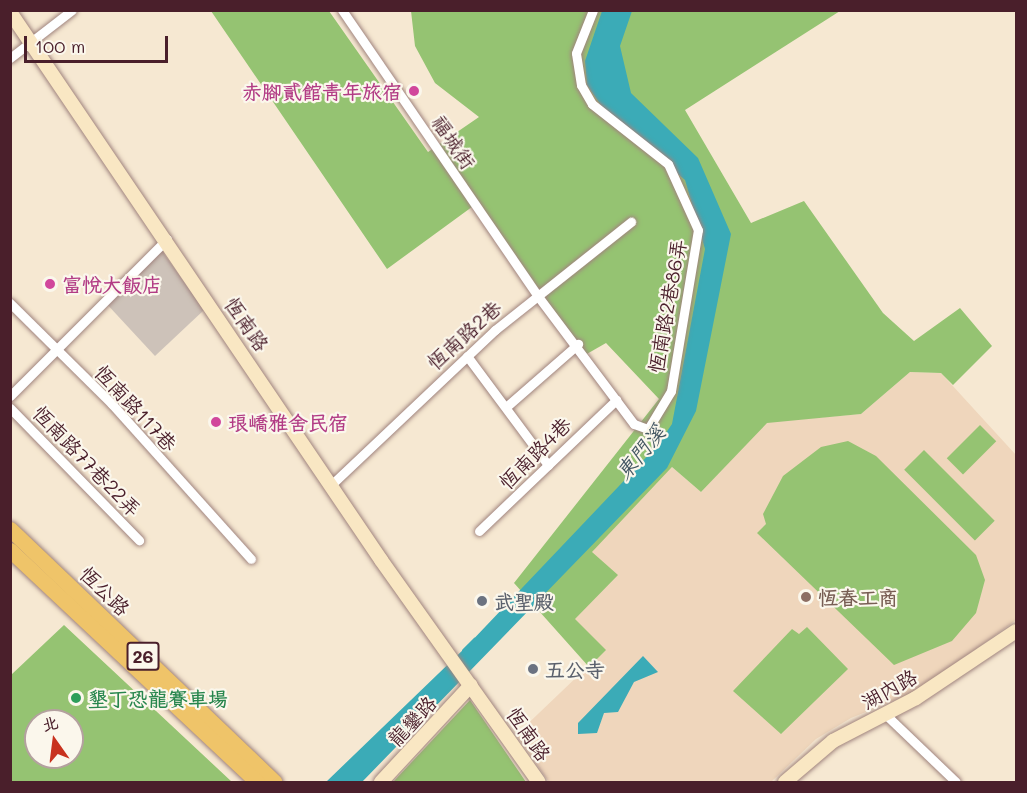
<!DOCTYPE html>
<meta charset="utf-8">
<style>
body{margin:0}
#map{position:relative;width:1027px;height:793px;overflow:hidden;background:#f6e8d2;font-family:Mali,"LXGW WenKai TC",sans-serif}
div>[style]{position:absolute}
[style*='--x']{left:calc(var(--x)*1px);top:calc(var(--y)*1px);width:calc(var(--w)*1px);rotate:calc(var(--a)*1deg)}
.built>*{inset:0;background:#efd6bc}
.industrial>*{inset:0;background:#cdc2b9}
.green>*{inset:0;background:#95c372;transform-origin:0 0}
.water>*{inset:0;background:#3babb7}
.stream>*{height:3px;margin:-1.5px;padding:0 1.5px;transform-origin:1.5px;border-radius:1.5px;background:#3babb7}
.roads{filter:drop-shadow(0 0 2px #a0847e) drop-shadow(0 0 2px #a0847e)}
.street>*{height:9px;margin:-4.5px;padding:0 4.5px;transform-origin:4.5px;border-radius:4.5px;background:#fff}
.secondary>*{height:14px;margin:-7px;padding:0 7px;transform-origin:7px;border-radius:7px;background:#f9e7c3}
.primary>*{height:15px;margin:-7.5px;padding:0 7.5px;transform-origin:7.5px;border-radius:7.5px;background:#efc469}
.dots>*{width:16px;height:16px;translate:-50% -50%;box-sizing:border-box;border:3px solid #fbf7ec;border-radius:50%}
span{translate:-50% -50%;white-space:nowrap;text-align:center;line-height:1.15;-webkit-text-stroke:4.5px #fbf7ec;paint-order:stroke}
.shield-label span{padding:2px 4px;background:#fbf7ec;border:2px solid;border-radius:4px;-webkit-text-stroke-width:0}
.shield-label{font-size:18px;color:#4a1f2b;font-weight:700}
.hotel-label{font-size:20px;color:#b23c85;font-weight:700}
.right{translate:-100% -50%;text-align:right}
.left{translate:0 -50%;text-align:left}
.street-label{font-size:20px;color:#4a1f2b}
.education-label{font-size:20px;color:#785e54;font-weight:700}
.worship-label{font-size:20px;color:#5b616d;font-weight:700}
.leisure-label{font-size:20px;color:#27864d;font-weight:700}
.water-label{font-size:21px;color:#445763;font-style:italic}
.frame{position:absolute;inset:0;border:12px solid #4a1f2b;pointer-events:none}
.north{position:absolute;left:24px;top:709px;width:60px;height:60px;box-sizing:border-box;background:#fbf7ec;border:2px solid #b4a19f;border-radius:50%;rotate:346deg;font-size:16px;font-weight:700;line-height:24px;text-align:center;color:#4a1f2b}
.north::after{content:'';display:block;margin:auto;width:21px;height:27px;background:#c8321e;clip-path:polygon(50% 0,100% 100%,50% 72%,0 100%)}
.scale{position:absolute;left:24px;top:36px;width:144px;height:27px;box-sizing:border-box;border:3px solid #4a1f2b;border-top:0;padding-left:8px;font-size:18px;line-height:21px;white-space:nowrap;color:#4a1f2b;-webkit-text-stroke:4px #fbf7ec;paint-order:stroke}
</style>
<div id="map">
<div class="built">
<div style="clip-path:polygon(910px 372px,941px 373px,1016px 455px,1016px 620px,920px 690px,851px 718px,816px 739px,771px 782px,549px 782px,516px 735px,605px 650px,574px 619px,591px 552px,672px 467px,701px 492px,767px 422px,861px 414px)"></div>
</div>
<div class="industrial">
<div style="clip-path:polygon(162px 251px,204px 310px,155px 356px,104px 301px)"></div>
</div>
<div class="green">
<div style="clip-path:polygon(211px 11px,329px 11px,428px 152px,479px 117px,435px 83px,415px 46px,411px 11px,840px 11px,685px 110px,751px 223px,804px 201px,883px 313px,914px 341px,960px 308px,992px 346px,953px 385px,941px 373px,910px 372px,861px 414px,767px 423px,701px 492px,672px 467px,592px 552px,618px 575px,575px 619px,606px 650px,589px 667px,514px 583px,659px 399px,606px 343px,585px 355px,476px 204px,387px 269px)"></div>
<div style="left:980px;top:425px;width:23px;height:47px;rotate:45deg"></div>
<div style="clip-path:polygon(848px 441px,876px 456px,976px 555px,985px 580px,976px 613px,952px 641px,894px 665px,757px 533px,766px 524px,763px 514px,783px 476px,821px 447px)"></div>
<div style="left:924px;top:450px;width:100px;height:28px;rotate:45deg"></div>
<div style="clip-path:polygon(evenodd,64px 625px,232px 782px,11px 782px,11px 675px,64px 625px,36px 721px,72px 721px,72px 757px,36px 757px,36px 721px)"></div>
<div style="clip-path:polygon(807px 627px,848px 669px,781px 734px,733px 691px,792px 629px,799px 634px)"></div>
<div style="clip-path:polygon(470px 700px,526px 782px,393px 782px)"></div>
</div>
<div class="water">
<div style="clip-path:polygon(602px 11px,632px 11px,620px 46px,631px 93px,698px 158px,731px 234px,696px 411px,667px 468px,362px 782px,326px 782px,466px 647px,657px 446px,672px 424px,705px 249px,685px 180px,605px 111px,587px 85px,585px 61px)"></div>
<div style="clip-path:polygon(643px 656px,658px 672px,634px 682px,618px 712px,604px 713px,597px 733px,578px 734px,578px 723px)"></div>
</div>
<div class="stream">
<div style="--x:463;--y:650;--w:16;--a:-45"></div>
</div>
<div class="roads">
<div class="street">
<div style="--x:342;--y:10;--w:345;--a:55.6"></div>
<div style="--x:537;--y:295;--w:161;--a:53.1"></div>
<div style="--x:634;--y:424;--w:15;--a:20"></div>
<div style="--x:648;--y:429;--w:44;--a:-58.8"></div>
<div style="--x:671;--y:391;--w:163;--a:-80.5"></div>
<div style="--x:698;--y:230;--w:72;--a:-114.4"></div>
<div style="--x:668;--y:164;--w:97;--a:-141.7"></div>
<div style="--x:592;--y:104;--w:22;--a:-120"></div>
<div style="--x:581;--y:85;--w:32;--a:-99"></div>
<div style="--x:576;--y:53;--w:46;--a:-68.4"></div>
<div style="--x:10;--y:58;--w:78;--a:-37.7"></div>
<div style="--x:10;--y:303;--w:144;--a:44.7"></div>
<div style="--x:112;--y:404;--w:208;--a:48.1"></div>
<div style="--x:467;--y:356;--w:136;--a:53.4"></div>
<div style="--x:10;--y:396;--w:222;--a:-45"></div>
<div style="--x:506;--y:407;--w:96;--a:-41.2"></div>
<div style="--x:10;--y:408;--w:185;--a:45.7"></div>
<div style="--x:331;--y:485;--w:226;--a:-43.4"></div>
<div style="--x:495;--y:330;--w:174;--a:-38.5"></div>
<div style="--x:479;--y:531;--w:190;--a:-43.7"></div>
<div style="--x:885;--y:714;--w:98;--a:43.8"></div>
</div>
<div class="secondary">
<div style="--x:10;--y:12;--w:662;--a:55.9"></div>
<div style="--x:381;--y:560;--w:272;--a:54.6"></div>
<div style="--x:381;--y:782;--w:132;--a:-47.1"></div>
<div style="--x:785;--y:782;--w:63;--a:-40.5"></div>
<div style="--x:833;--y:741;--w:93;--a:-27.4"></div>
<div style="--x:916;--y:698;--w:120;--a:-33.8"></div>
</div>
<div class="primary">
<div style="--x:10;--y:529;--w:366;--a:43.7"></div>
<div style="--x:10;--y:550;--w:339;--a:43.2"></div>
</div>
</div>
<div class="dots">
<div style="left:414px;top:91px;background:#d1479c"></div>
<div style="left:50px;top:284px;background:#d1479c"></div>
<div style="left:216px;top:422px;background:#d1479c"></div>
<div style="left:806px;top:597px;background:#8d6e63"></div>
<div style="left:482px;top:601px;background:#6b7280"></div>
<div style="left:533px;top:669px;background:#6b7280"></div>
<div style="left:76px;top:698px;background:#2e9e5b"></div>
</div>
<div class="shield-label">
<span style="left:143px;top:656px">26</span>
</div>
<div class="hotel-label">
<span class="right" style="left:402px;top:91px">赤腳貳館青年旅宿</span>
<span class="left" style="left:62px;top:284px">富悅大飯店</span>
<span class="left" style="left:228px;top:422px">琅嶠雅舍民宿</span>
</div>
<div class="street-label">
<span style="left:454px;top:142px;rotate:56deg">福城街</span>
<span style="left:667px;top:306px;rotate:-80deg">恆南路2巷86弄</span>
<span style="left:247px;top:324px;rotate:55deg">恆南路</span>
<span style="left:464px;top:335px;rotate:-42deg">恆南路2巷</span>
<span style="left:136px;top:408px;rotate:47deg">恆南路117巷</span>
<span style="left:535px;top:453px;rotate:-45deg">恆南路4巷</span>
<span style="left:87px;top:461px;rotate:46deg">恆南路77巷22弄</span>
<span style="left:105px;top:591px;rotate:44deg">恆公路</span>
<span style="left:889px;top:689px;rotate:-29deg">湖內路</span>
<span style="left:412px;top:721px;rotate:-47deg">龍鑾路</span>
<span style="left:529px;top:734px;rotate:55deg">恆南路</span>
</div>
<div class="education-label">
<span class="left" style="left:818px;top:597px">恆春工商</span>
</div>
<div class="worship-label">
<span class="left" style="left:494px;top:601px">武聖殿</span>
<span class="left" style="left:545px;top:669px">五公寺</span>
</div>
<div class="leisure-label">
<span class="left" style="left:88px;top:698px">墾丁恐龍賽車場</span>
</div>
<div class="water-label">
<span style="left:640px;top:452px;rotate:-50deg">東門溪</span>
</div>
<div class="frame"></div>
<div class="north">北</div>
<div class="scale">100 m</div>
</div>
